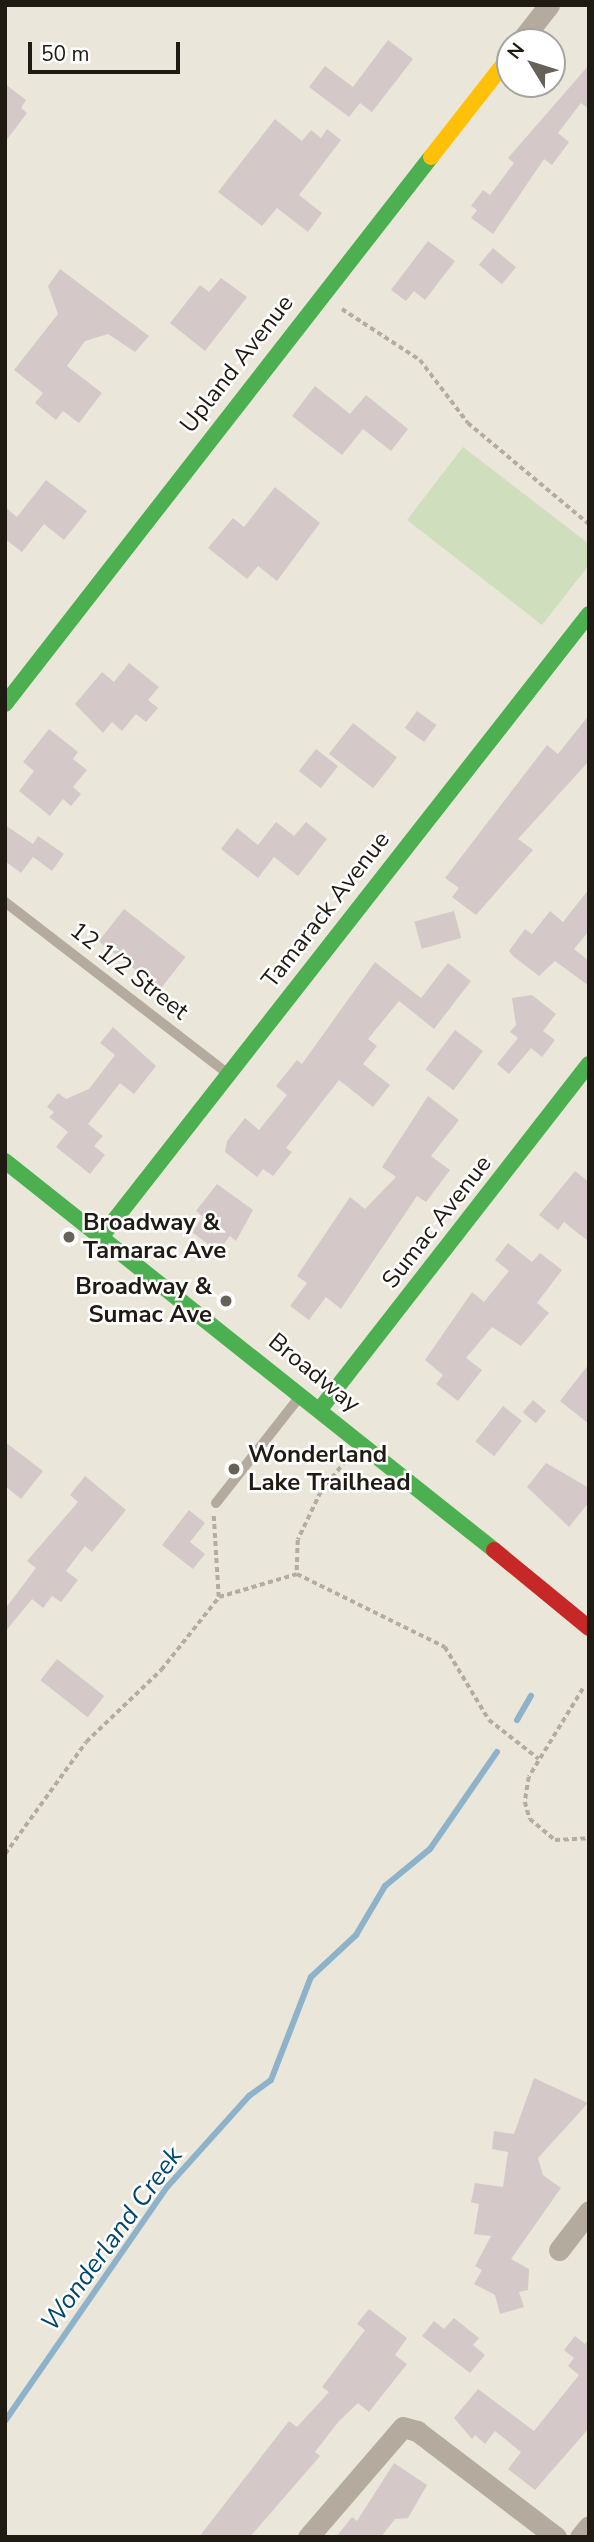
<!DOCTYPE html>
<style>
body{margin:0}
#map{position:relative;width:594px;height:2542px;overflow:hidden;background:#ebe6da;font-family:"Nunito Sans",sans-serif}
div>[style]{position:absolute}
[style*='--x']{left:calc(var(--x)*1px);top:calc(var(--y)*1px);width:calc(var(--w)*1px);rotate:calc(var(--a)*1deg)}
.green>*{inset:0;background:#cfdebc}
.stream>*{height:6px;margin:-3px;padding:0 3px;transform-origin:3px;border-radius:3px;background:#8db2c9}
.building>*{inset:0;background:#d5c8c9;transform-origin:0 0}
.path>*{height:3.5px;margin-top:-1.75px;transform-origin:0;background:repeating-linear-gradient(90deg,#b3aca2 0 5px,transparent 0 8.5px)}
.lane>*{height:10px;margin:-5px;padding:0 5px;transform-origin:5px;border-radius:5px;background:#b4ab9e}
.street>*{height:21px;margin:-10.5px;padding:0 10.5px;transform-origin:10.5px;border-radius:10.5px;background:#b4ab9e}
.fast>*{height:16px;margin:-8px;padding:0 8px;transform-origin:8px;border-radius:8px;background:#4caf50}
.slow>*{height:16px;margin:-8px;padding:0 8px;transform-origin:8px;border-radius:8px;background:#ffc107}
.jam>*{height:16px;margin:-8px;padding:0 8px;transform-origin:8px;border-radius:8px;background:#c62828}
.dots>*{width:19px;height:19px;translate:-50% -50%;box-sizing:border-box;border:4px solid #fff;border-radius:50%}
span{translate:-50% -50%;white-space:nowrap;text-align:center;line-height:1.15;-webkit-text-stroke:5px #fff;paint-order:stroke}
.street-label{font-size:24px;color:#1f1b13}
.poi-label{font-size:24px;color:#1f1b13;font-weight:700}
.left{translate:0 -50%;text-align:left}
.right{translate:-100% -50%;text-align:right}
.water-label{font-size:26px;color:#00486d;font-style:italic}
.frame{position:absolute;inset:0;border:7px solid #1f1b13;pointer-events:none}
.north{position:absolute;left:496px;top:28px;width:70px;height:70px;box-sizing:border-box;background:#fff;border:2px solid #a5a4a1;border-radius:50%;rotate:308deg;font-size:19px;font-weight:700;line-height:28px;text-align:center;color:#1f1b13}
.north::after{content:'';display:block;margin:auto;width:24px;height:32px;background:#666259;clip-path:polygon(50% 0,100% 100%,50% 72%,0 100%)}
.scale{position:absolute;left:28px;top:42px;width:152px;height:32px;box-sizing:border-box;border:4px solid #1f1b13;border-top:0;padding-left:9px;font-size:21px;line-height:24px;white-space:nowrap;color:#1f1b13;-webkit-text-stroke:5px #fff;paint-order:stroke}
</style>
<div id="map">
<div class="green">
<div style="clip-path:polygon(463px 447px,589px 544px,589px 565px,542px 625px,407px 520px)"></div>
</div>
<div class="stream">
<div style="--x:517;--y:1720;--w:28;--a:-60"></div>
<div style="--x:5;--y:2421;--w:286;--a:-55.3"></div>
<div style="--x:168;--y:2186;--w:121;--a:-48"></div>
<div style="--x:249;--y:2096;--w:27;--a:-36"></div>
<div style="--x:271;--y:2080;--w:110;--a:-68.8"></div>
<div style="--x:311;--y:1977;--w:62;--a:-43"></div>
<div style="--x:356;--y:1935;--w:57;--a:-59.4"></div>
<div style="--x:385;--y:1886;--w:58;--a:-39.4"></div>
<div style="--x:430;--y:1849;--w:118;--a:-55.4"></div>
</div>
<div class="building">
<div style="clip-path:polygon(388px 40px,413px 59px,372px 112px,360px 103px,349px 117px,309px 87px,325px 66px,353px 87px)"></div>
<div style="clip-path:polygon(589px 65px,589px 109px,581px 103px,558px 133px,569px 142px,552px 165px,544px 159px,493px 234px,471px 218px,477px 210px,471px 206px,483px 190px,490px 195px,514px 163px,508px 158px)"></div>
<div style="clip-path:polygon(5px 84px,26px 100px,21px 108px,27px 113px,5px 142px)"></div>
<div style="clip-path:polygon(275px 119px,302px 141px,311px 130px,321px 138px,327px 129px,341px 140px,299px 195px,322px 213px,308px 232px,277px 208px,262px 226px,218px 192px)"></div>
<div style="clip-path:polygon(428px 241px,455px 261px,425px 300px,414px 291px,406px 301px,391px 290px)"></div>
<div style="left:493px;top:248px;width:30px;height:22px;rotate:40deg"></div>
<div style="clip-path:polygon(60px 269px,149px 336px,135px 352px,108px 334px,85px 341px,67px 366px,102px 393px,79px 423px,63px 411px,56px 420px,35px 403px,43px 393px,14px 370px,58px 314px,48px 286px)"></div>
<div style="clip-path:polygon(221px 278px,247px 297px,205px 351px,170px 323px,200px 285px,209px 292px)"></div>
<div style="clip-path:polygon(315px 386px,350px 414px,366px 395px,408px 429px,391px 451px,363px 429px,342px 455px,292px 416px)"></div>
<div style="clip-path:polygon(46px 480px,87px 511px,64px 540px,44px 524px,22px 552px,5px 539px,5px 507px,17px 517px)"></div>
<div style="clip-path:polygon(275px 487px,320px 523px,277px 581px,258px 566px,247px 579px,208px 548px,233px 518px,244px 527px)"></div>
<div style="clip-path:polygon(129px 663px,159px 687px,148px 700px,158px 708px,146px 722px,136px 714px,122px 731px,112px 722px,103px 733px,75px 704px,102px 672px,114px 682px)"></div>
<div style="left:417px;top:711px;width:24px;height:21px;rotate:36deg"></div>
<div style="clip-path:polygon(589px 715px,589px 761px,518px 839px,533px 850px,476px 915px,452px 897px,459px 888px,445px 878px,547px 745px,558px 754px)"></div>
<div style="left:353px;top:723px;width:56px;height:39px;rotate:38deg"></div>
<div style="clip-path:polygon(49px 729px,78px 752px,73px 759px,87px 770px,73px 787px,81px 794px,71px 806px,63px 799px,50px 816px,19px 791px,34px 771px,23px 762px)"></div>
<div style="left:316px;top:749px;width:28px;height:28px;rotate:38deg"></div>
<div style="clip-path:polygon(276px 822px,294px 836px,306px 822px,327px 839px,298px 876px,274px 857px,258px 878px,221px 849px,237px 828px,258px 845px)"></div>
<div style="clip-path:polygon(5px 825px,33px 844px,38px 836px,64px 854px,52px 871px,33px 857px,21px 873px,5px 861px)"></div>
<div style="clip-path:polygon(589px 889px,589px 931px,574px 949px,589px 961px,589px 986px,555px 961px,539px 976px,513px 956px,509px 951px,525px 929px,532px 934px,550px 911px,563px 922px)"></div>
<div style="left:124px;top:909px;width:78px;height:41px;rotate:38deg"></div>
<div style="left:454px;top:911px;width:28px;height:41px;rotate:75deg"></div>
<div style="clip-path:polygon(375px 962px,421px 998px,448px 963px,471px 981px,434px 1029px,399px 1001px,368px 1039px,377px 1046px,363px 1064px,390px 1085px,373px 1107px,339px 1080px,286px 1148px,292px 1152px,273px 1176px,263px 1169px,257px 1177px,225px 1152px,227px 1141px,245px 1118px,259px 1130px,287px 1095px,276px 1086px,297px 1060px,302px 1064px)"></div>
<div style="clip-path:polygon(532px 995px,556px 1014px,543px 1031px,555px 1040px,542px 1057px,531px 1048px,509px 1074px,497px 1064px,518px 1038px,510px 1032px,516px 1025px,512px 998px)"></div>
<div style="clip-path:polygon(113px 1027px,156px 1066px,134px 1094px,120px 1083px,88px 1124px,103px 1136px,94px 1146px,105px 1155px,90px 1174px,56px 1147px,68px 1132px,49px 1117px,54px 1112px,47px 1107px,58px 1093px,66px 1099px,89px 1089px,115px 1055px,100px 1043px)"></div>
<div style="left:455px;top:1030px;width:35px;height:49px;rotate:37deg"></div>
<div style="clip-path:polygon(428px 1096px,459px 1120px,431px 1156px,450px 1170px,426px 1202px,417px 1196px,341px 1309px,326px 1297px,309px 1320px,290px 1306px,307px 1283px,297px 1276px,350px 1197px,365px 1209px,396px 1177px,382px 1167px)"></div>
<div style="clip-path:polygon(575px 1171px,589px 1182px,589px 1242px,564px 1222px,558px 1230px,539px 1215px)"></div>
<div style="clip-path:polygon(217px 1184px,253px 1210px,236px 1241px,230px 1236px,218px 1252px,192px 1232px,203px 1217px,196px 1211px)"></div>
<div style="clip-path:polygon(508px 1243px,532px 1262px,540px 1253px,562px 1270px,537px 1303px,549px 1313px,521px 1346px,492px 1327px,466px 1358px,482px 1370px,458px 1401px,436px 1384px,443px 1375px,425px 1360px,472px 1292px,484px 1302px,509px 1271px,495px 1260px)"></div>
<div style="clip-path:polygon(589px 1364px,589px 1424px,560px 1401px)"></div>
<div style="left:533px;top:1400px;width:17px;height:16px;rotate:40deg"></div>
<div style="left:503px;top:1406px;width:24px;height:45px;rotate:38deg"></div>
<div style="clip-path:polygon(5px 1442px,43px 1471px,21px 1499px,5px 1486px)"></div>
<div style="clip-path:polygon(546px 1463px,589px 1488px,589px 1502px,569px 1527px,527px 1487px)"></div>
<div style="clip-path:polygon(85px 1476px,126px 1510px,92px 1552px,85px 1546px,66px 1571px,78px 1580px,61px 1602px,52px 1596px,43px 1608px,32px 1599px,5px 1632px,5px 1609px,36px 1568px,27px 1561px,78px 1502px,70px 1495px)"></div>
<div style="clip-path:polygon(189px 1510px,205px 1523px,190px 1542px,205px 1554px,193px 1569px,162px 1545px)"></div>
<div style="left:57px;top:1659px;width:60px;height:27px;rotate:38deg"></div>
<div style="clip-path:polygon(534px 2078px,588px 2103px,538px 2158px,543px 2175px,561px 2188px,511px 2259px,529px 2269px,528px 2290px,519px 2292px,524px 2307px,500px 2314px,495px 2295px,474px 2284px,482px 2270px,475px 2266px,491px 2236px,474px 2234px,479px 2204px,471px 2202px,475px 2183px,503px 2187px,508px 2152px,492px 2149px,494px 2131px,514px 2134px)"></div>
<div style="clip-path:polygon(369px 2309px,407px 2338px,395px 2355px,407px 2364px,369px 2412px,358px 2403px,339px 2421px,315px 2452px,320px 2456px,250px 2537px,199px 2537px,289px 2421px,297px 2427px,329px 2392px,322px 2387px,365px 2330px,357px 2324px)"></div>
<div style="clip-path:polygon(454px 2318px,479px 2338px,473px 2345px,485px 2355px,470px 2373px,422px 2336px,434px 2321px,444px 2329px)"></div>
<div style="clip-path:polygon(575px 2336px,585px 2344px,589px 2339px,589px 2428px,535px 2490px,508px 2469px,521px 2452px,495px 2431px,485px 2444px,475px 2435px,472px 2439px,454px 2418px,478px 2389px,534px 2431px,579px 2375px,568px 2366px,574px 2358px,564px 2350px)"></div>
<div style="clip-path:polygon(394px 2463px,427px 2485px,408px 2518px,395px 2519px,381px 2537px,336px 2537px,352px 2517px,357px 2521px)"></div>
</div>
<div class="path">
<div style="--x:342;--y:309;--w:93;--a:33.2"></div>
<div style="--x:420;--y:360;--w:79;--a:52.7"></div>
<div style="--x:468;--y:423;--w:158;--a:39.9"></div>
<div style="--x:346;--y:1461;--w:40;--a:129"></div>
<div style="--x:321;--y:1492;--w:53;--a:115.6"></div>
<div style="--x:298;--y:1540;--w:34;--a:92"></div>
<div style="--x:297;--y:1574;--w:165;--a:26.3"></div>
<div style="--x:445;--y:1647;--w:85;--a:58.9"></div>
<div style="--x:489;--y:1720;--w:63;--a:38"></div>
<div style="--x:214;--y:1516;--w:81;--a:86.5"></div>
<div style="--x:583;--y:1689;--w:103;--a:121.5"></div>
<div style="--x:529;--y:1777;--w:25;--a:99"></div>
<div style="--x:525;--y:1802;--w:18;--a:74"></div>
<div style="--x:530;--y:1819;--w:33;--a:40"></div>
<div style="--x:555;--y:1840;--w:34;--a:-3"></div>
<div style="--x:5;--y:1854;--w:138;--a:-54.1"></div>
<div style="--x:86;--y:1742;--w:104;--a:-43.8"></div>
<div style="--x:161;--y:1670;--w:93;--a:-51.5"></div>
<div style="--x:219;--y:1597;--w:81;--a:-16.4"></div>
</div>
<div class="lane">
<div style="--x:5;--y:902;--w:280;--a:37.6"></div>
<div style="--x:216;--y:1503;--w:137;--a:-51.8"></div>
</div>
<div class="street">
<div style="--x:520;--y:42;--w:47;--a:-51.9"></div>
<div style="--x:559;--y:2250;--w:49;--a:-52.4"></div>
<div style="--x:308;--y:2537;--w:145;--a:-49.2"></div>
<div style="--x:403;--y:2427;--w:15;--a:16"></div>
<div style="--x:417;--y:2431;--w:175;--a:37.3"></div>
<div style="--x:580;--y:2537;--w:14;--a:-51"></div>
</div>
<div class="fast">
<div style="--x:5;--y:704;--w:693;--a:-52.09"></div>
<div style="--x:5;--y:1161;--w:625;--a:38.5"></div>
<div style="--x:102;--y:1236;--w:790;--a:-51.94"></div>
<div style="--x:321;--y:1408;--w:436;--a:-52.1"></div>
</div>
<div class="slow">
<div style="--x:431;--y:157;--w:128;--a:-52"></div>
</div>
<div class="jam">
<div style="--x:494;--y:1550;--w:123;--a:39.4"></div>
</div>
<div class="dots">
<div style="left:69px;top:1237px;background:#666259"></div>
<div style="left:226px;top:1301px;background:#666259"></div>
<div style="left:234px;top:1469px;background:#666259"></div>
</div>
<div class="street-label">
<span style="left:237px;top:364px;rotate:-52deg">Upland Avenue</span>
<span style="left:326px;top:910px;rotate:-52deg">Tamarack Avenue</span>
<span style="left:129px;top:971px;rotate:38deg">12 1/2 Street</span>
<span style="left:437px;top:1222px;rotate:-52deg">Sumac Avenue</span>
<span style="left:314px;top:1373px;rotate:39deg">Broadway</span>
</div>
<div class="poi-label">
<span class="left" style="left:83px;top:1237px">Broadway &amp;<br>Tamarac Ave</span>
<span class="right" style="left:212px;top:1301px">Broadway &amp;<br>Sumac Ave</span>
<span class="left" style="left:248px;top:1469px">Wonderland<br>Lake Trailhead</span>
</div>
<div class="water-label">
<span style="left:112px;top:2239px;rotate:-54deg">Wonderland Creek</span>
</div>
<div class="frame"></div>
<div class="north">N</div>
<div class="scale">50 m</div>
</div>
